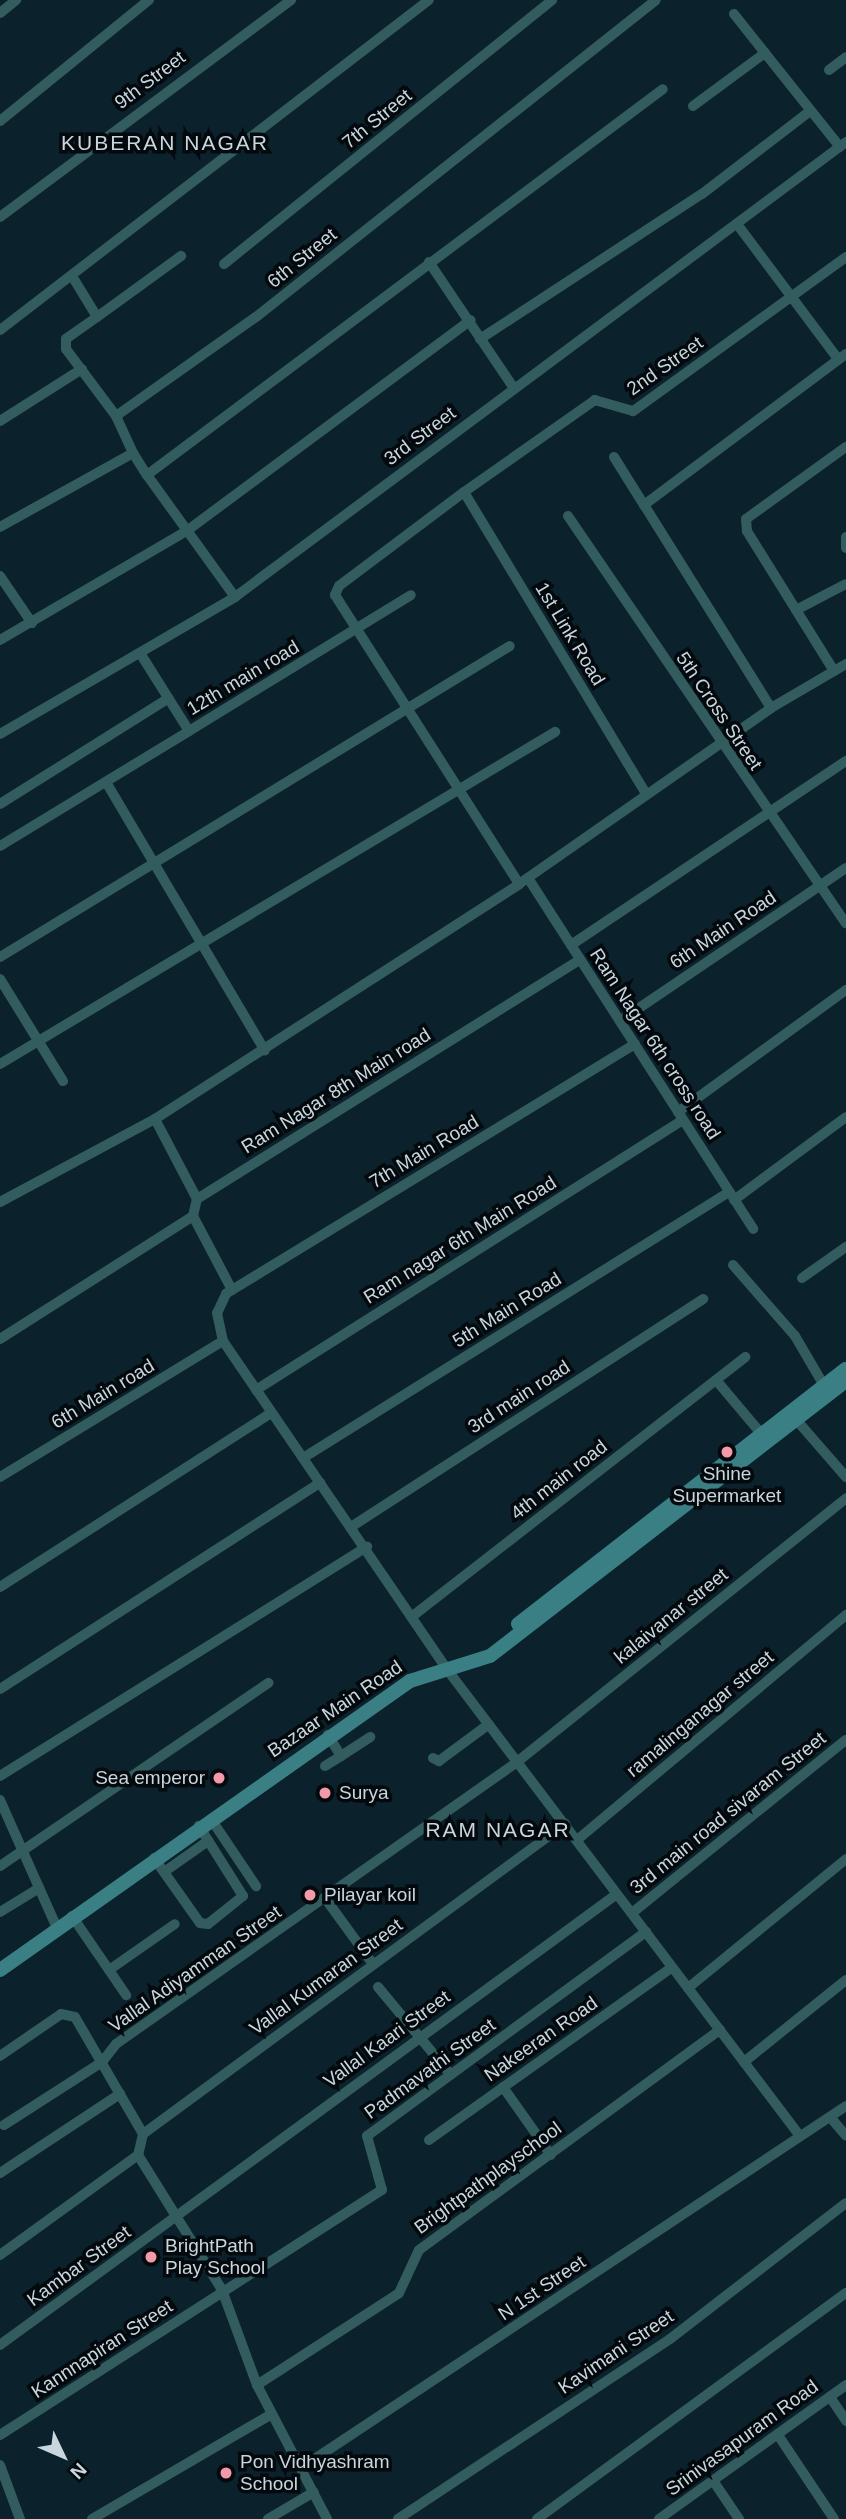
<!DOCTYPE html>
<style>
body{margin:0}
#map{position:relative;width:846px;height:2519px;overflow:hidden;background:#0b212b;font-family:Helvetica,sans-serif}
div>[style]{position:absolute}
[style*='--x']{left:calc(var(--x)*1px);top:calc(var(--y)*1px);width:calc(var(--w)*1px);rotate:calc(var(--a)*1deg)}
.street>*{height:10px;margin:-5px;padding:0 5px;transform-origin:5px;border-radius:5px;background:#335c5f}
.secondary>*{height:14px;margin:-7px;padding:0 7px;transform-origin:7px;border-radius:7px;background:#3a7f84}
.dots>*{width:19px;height:19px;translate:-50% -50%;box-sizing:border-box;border:4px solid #03090d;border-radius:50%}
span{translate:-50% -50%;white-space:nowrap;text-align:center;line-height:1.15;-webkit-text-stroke:7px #03090d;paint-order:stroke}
.street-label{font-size:19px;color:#c9d6dd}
.poi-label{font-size:19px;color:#c9d6dd}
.right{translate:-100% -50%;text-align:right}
.left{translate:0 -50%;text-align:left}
.neighbourhood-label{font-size:21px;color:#c9d6dd;letter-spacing:2px}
.north{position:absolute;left:28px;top:2421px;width:70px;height:70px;-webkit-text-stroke:5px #03090d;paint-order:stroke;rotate:134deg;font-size:19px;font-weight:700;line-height:28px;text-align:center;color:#c9d6dd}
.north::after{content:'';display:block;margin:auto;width:24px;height:32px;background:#c9d6dd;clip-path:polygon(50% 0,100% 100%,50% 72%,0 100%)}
</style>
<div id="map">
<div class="street">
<div style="--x:0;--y:13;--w:21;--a:-39"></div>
<div style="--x:734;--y:14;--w:50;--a:51.5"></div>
<div style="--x:829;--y:70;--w:21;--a:-37"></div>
<div style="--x:693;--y:106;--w:89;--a:-36.4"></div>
<div style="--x:765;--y:53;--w:120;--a:51.4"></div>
<div style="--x:0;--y:121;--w:192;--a:-39.1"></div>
<div style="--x:0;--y:217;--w:363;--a:-36.7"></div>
<div style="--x:737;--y:224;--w:169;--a:53.2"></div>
<div style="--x:846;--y:257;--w:263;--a:144.1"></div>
<div style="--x:633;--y:411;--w:40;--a:-164"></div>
<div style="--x:595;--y:400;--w:160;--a:144.9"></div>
<div style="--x:464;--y:492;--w:156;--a:143.1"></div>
<div style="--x:339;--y:586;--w:10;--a:114"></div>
<div style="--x:335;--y:595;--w:343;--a:57.5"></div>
<div style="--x:519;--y:884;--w:307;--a:-34.9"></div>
<div style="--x:771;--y:708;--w:87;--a:-30.4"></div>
<div style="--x:429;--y:262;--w:151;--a:56.1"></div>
<div style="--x:224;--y:264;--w:421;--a:-38.8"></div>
<div style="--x:72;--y:276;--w:48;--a:58.6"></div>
<div style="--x:97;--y:317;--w:38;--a:145"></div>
<div style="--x:66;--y:339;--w:10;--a:90"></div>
<div style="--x:66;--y:349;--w:84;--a:53.3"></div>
<div style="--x:97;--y:317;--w:104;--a:-36"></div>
<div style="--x:0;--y:330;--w:541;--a:-37.57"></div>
<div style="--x:480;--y:339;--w:265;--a:-33.2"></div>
<div style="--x:702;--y:194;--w:135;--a:-37.5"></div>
<div style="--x:0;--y:421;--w:97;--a:-32.4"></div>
<div style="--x:133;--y:453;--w:26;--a:58"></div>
<div style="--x:147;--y:475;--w:644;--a:-36.8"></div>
<div style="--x:614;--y:457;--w:57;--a:58"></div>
<div style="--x:147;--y:475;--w:150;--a:54.2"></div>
<div style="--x:464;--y:492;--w:353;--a:58.9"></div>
<div style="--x:568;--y:516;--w:493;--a:55.7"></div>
<div style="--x:0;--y:527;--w:152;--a:-29.1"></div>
<div style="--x:133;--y:453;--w:41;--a:-114.7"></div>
<div style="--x:116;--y:416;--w:171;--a:-35.3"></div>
<div style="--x:256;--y:317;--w:510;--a:-38.4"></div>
<div style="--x:846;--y:537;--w:11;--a:90"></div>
<div style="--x:0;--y:576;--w:57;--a:55.8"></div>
<div style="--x:796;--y:610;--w:56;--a:-27.5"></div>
<div style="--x:0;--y:640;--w:218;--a:-30.3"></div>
<div style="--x:188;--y:530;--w:352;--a:-36.6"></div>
<div style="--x:140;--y:653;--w:92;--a:57.9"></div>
<div style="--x:189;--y:731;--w:260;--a:-31.5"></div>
<div style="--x:834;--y:671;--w:165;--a:-121.9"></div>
<div style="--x:747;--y:531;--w:12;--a:-95"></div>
<div style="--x:746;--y:519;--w:123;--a:-35.8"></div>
<div style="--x:771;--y:708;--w:239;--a:-122"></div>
<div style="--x:644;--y:505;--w:252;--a:-36.8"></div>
<div style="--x:0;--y:734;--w:272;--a:-30.2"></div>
<div style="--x:235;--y:597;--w:762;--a:-36.67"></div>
<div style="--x:106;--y:782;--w:312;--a:59.4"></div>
<div style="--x:0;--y:804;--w:199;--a:-32.1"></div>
<div style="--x:0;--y:846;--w:221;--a:-31.3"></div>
<div style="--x:528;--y:878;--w:417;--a:57.3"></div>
<div style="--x:571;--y:945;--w:331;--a:-33.8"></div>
<div style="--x:0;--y:957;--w:597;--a:-31.38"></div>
<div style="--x:0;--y:979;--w:120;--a:58.3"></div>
<div style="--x:620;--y:1021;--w:273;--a:-34.1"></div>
<div style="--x:635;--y:1044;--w:479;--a:148.6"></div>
<div style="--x:226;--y:1294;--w:21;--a:115"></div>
<div style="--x:217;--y:1313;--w:29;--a:78"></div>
<div style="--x:223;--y:1341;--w:396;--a:55.7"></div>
<div style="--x:446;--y:1668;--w:587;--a:52.9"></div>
<div style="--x:0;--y:1064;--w:647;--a:-30.89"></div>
<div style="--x:678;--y:1112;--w:208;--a:-36"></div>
<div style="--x:155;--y:1119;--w:433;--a:-32.8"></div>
<div style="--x:734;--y:1200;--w:139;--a:-36.5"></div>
<div style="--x:0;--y:1202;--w:176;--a:-28.2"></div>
<div style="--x:155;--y:1119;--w:90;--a:62.3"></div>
<div style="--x:733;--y:1265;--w:94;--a:48.9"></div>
<div style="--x:795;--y:1336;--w:53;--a:59.6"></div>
<div style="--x:802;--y:1278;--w:54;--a:-35.2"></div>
<div style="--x:232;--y:1290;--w:84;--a:-117.8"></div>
<div style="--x:193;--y:1216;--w:17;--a:-77"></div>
<div style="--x:197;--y:1199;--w:451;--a:-32"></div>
<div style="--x:0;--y:1339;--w:229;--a:-32.5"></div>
<div style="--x:716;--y:1380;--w:67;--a:49.9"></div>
<div style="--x:256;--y:1390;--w:505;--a:-32.31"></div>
<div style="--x:793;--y:1416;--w:81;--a:49"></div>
<div style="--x:303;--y:1458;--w:502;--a:-31.98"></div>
<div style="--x:0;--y:1477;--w:261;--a:-31.4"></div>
<div style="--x:354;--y:1525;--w:416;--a:-32.9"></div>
<div style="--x:0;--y:1587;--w:322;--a:-32.7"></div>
<div style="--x:414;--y:1615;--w:420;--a:-37.9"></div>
<div style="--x:0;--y:1689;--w:381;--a:-32.8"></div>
<div style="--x:341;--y:1756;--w:35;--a:-33"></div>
<div style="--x:433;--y:1758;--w:7;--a:27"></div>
<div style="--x:439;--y:1761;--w:62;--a:-36.5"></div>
<div style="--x:325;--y:1766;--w:19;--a:-32"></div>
<div style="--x:341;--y:1756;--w:25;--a:-122"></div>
<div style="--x:0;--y:1776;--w:433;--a:-32"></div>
<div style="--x:0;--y:1800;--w:140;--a:66"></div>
<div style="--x:211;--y:1819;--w:81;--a:56.1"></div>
<div style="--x:577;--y:1840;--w:351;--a:-39.9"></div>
<div style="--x:154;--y:1858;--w:80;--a:54.7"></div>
<div style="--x:200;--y:1923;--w:8;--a:7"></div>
<div style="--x:208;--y:1924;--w:45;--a:-38.7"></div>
<div style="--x:243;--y:1896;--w:83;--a:-122.2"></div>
<div style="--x:0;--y:1866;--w:325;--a:-34.3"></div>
<div style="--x:164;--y:1872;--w:54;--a:-35.2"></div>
<div style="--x:325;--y:1898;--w:82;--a:54"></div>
<div style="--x:0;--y:1912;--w:46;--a:-31.6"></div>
<div style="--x:632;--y:1913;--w:275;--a:-39"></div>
<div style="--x:72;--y:1916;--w:96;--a:55.6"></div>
<div style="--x:109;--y:1970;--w:80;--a:-34.9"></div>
<div style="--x:378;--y:1987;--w:114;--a:50.3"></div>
<div style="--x:688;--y:1988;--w:204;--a:-39.2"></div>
<div style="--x:0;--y:2056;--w:74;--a:-34.5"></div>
<div style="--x:61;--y:2014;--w:14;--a:12"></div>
<div style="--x:75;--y:2017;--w:135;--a:59.8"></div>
<div style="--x:143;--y:2134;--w:22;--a:103"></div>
<div style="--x:138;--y:2155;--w:159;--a:58.1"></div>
<div style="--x:222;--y:2290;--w:101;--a:69.8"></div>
<div style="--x:257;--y:2385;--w:151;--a:62.4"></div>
<div style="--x:744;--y:2062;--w:131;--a:-38.8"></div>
<div style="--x:503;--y:2087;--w:83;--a:54.8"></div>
<div style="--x:831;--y:2118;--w:23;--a:50"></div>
<div style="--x:4;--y:2125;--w:117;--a:-32.7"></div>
<div style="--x:102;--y:2062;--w:23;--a:-52"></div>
<div style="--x:116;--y:2044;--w:490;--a:-35.1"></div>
<div style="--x:517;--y:1762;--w:422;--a:-38.7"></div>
<div style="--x:143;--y:2134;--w:524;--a:-36.3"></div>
<div style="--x:429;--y:2140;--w:298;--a:-35.4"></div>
<div style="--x:0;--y:2173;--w:144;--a:-33.4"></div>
<div style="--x:0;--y:2255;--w:170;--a:-35.9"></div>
<div style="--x:0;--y:2345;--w:764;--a:-36.17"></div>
<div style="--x:257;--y:2385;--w:169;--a:-32.9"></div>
<div style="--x:399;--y:2293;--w:47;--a:-65.1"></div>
<div style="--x:419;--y:2250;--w:373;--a:-36.2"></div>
<div style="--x:830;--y:2397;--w:29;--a:56"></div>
<div style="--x:0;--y:2435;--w:454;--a:-32.7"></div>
<div style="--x:382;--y:2190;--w:56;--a:-105.5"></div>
<div style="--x:367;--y:2136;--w:346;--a:-36.2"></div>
<div style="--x:778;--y:2435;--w:101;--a:56.3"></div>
<div style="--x:0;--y:2465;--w:58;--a:69.7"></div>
<div style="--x:301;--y:2468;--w:654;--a:-33.59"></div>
<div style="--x:714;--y:2482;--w:45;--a:56"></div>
<div style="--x:92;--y:2519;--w:208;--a:-30.3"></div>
<div style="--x:268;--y:2519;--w:53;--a:-30.4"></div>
<div style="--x:398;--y:2519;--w:326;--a:-33.5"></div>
<div style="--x:670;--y:2339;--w:222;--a:-37.7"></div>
<div style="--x:537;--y:2519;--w:383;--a:-36.2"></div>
<div style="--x:659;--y:2519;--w:230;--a:-35.6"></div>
</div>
<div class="secondary">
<div style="--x:518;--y:1624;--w:415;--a:-37.9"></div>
<div style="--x:0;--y:1970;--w:502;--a:-35.18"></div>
<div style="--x:410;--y:1681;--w:84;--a:-17.4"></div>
<div style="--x:490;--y:1656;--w:450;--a:-37.7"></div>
</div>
<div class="dots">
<div style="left:727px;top:1452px;background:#f39aaa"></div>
<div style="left:219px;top:1778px;background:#f39aaa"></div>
<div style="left:325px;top:1793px;background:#f39aaa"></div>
<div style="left:310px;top:1895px;background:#f39aaa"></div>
<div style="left:151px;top:2257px;background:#f39aaa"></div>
<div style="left:226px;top:2473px;background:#f39aaa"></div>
</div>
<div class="street-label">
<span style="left:150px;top:80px;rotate:-37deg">9th Street</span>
<span style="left:377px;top:119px;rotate:-39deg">7th Street</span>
<span style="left:302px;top:258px;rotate:-39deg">6th Street</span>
<span style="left:665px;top:366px;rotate:-35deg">2nd Street</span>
<span style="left:420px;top:436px;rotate:-37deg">3rd Street</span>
<span style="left:570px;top:634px;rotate:59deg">1st Link Road</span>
<span style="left:243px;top:678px;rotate:-31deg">12th main road</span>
<span style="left:719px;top:711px;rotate:56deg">5th Cross Street</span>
<span style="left:723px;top:930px;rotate:-34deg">6th Main Road</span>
<span style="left:655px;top:1044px;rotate:57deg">Ram Nagar 6th cross road</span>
<span style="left:336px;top:1091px;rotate:-32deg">Ram Nagar 8th Main road</span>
<span style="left:424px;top:1152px;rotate:-31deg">7th Main Road</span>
<span style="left:460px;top:1240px;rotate:-32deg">Ram nagar 6th Main Road</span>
<span style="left:507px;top:1310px;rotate:-32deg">5th Main Road</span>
<span style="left:103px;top:1394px;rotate:-31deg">6th Main road</span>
<span style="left:519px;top:1397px;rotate:-33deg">3rd main road</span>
<span style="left:559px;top:1480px;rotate:-38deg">4th main road</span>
<span style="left:671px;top:1616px;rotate:-39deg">kalaivanar street</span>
<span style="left:335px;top:1709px;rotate:-34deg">Bazaar Main Road</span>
<span style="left:700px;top:1714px;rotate:-40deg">ramalinganagar street</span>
<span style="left:728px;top:1813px;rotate:-39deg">3rd main road sivaram Street</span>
<span style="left:195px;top:1969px;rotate:-35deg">Vallal Adiyamman Street</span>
<span style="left:326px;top:1977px;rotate:-36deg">Vallal Kumaran Street</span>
<span style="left:387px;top:2039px;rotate:-36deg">Vallal Kaari Street</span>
<span style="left:541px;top:2039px;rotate:-35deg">Nakeeran Road</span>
<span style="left:430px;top:2069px;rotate:-36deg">Padmavathi Street</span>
<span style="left:488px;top:2178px;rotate:-36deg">Brightpathplayschool</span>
<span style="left:79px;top:2266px;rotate:-36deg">Kambar Street</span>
<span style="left:542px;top:2288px;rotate:-34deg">N 1st Street</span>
<span style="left:102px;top:2349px;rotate:-33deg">Kannnapiran Street</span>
<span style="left:616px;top:2352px;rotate:-34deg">Kavimani Street</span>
<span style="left:742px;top:2438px;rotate:-36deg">Srinivasapuram Road</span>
</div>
<div class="poi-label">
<span style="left:727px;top:1485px">Shine<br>Supermarket</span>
<span class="right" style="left:205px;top:1778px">Sea emperor</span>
<span class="left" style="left:339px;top:1793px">Surya</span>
<span class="left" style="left:324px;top:1895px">Pilayar koil</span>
<span class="left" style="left:165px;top:2257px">BrightPath<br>Play School</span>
<span class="left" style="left:240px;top:2473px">Pon Vidhyashram<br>School</span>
</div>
<div class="neighbourhood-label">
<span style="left:165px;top:143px">KUBERAN NAGAR</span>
<span style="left:498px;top:1830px">RAM NAGAR</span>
</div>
<div class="north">N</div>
</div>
